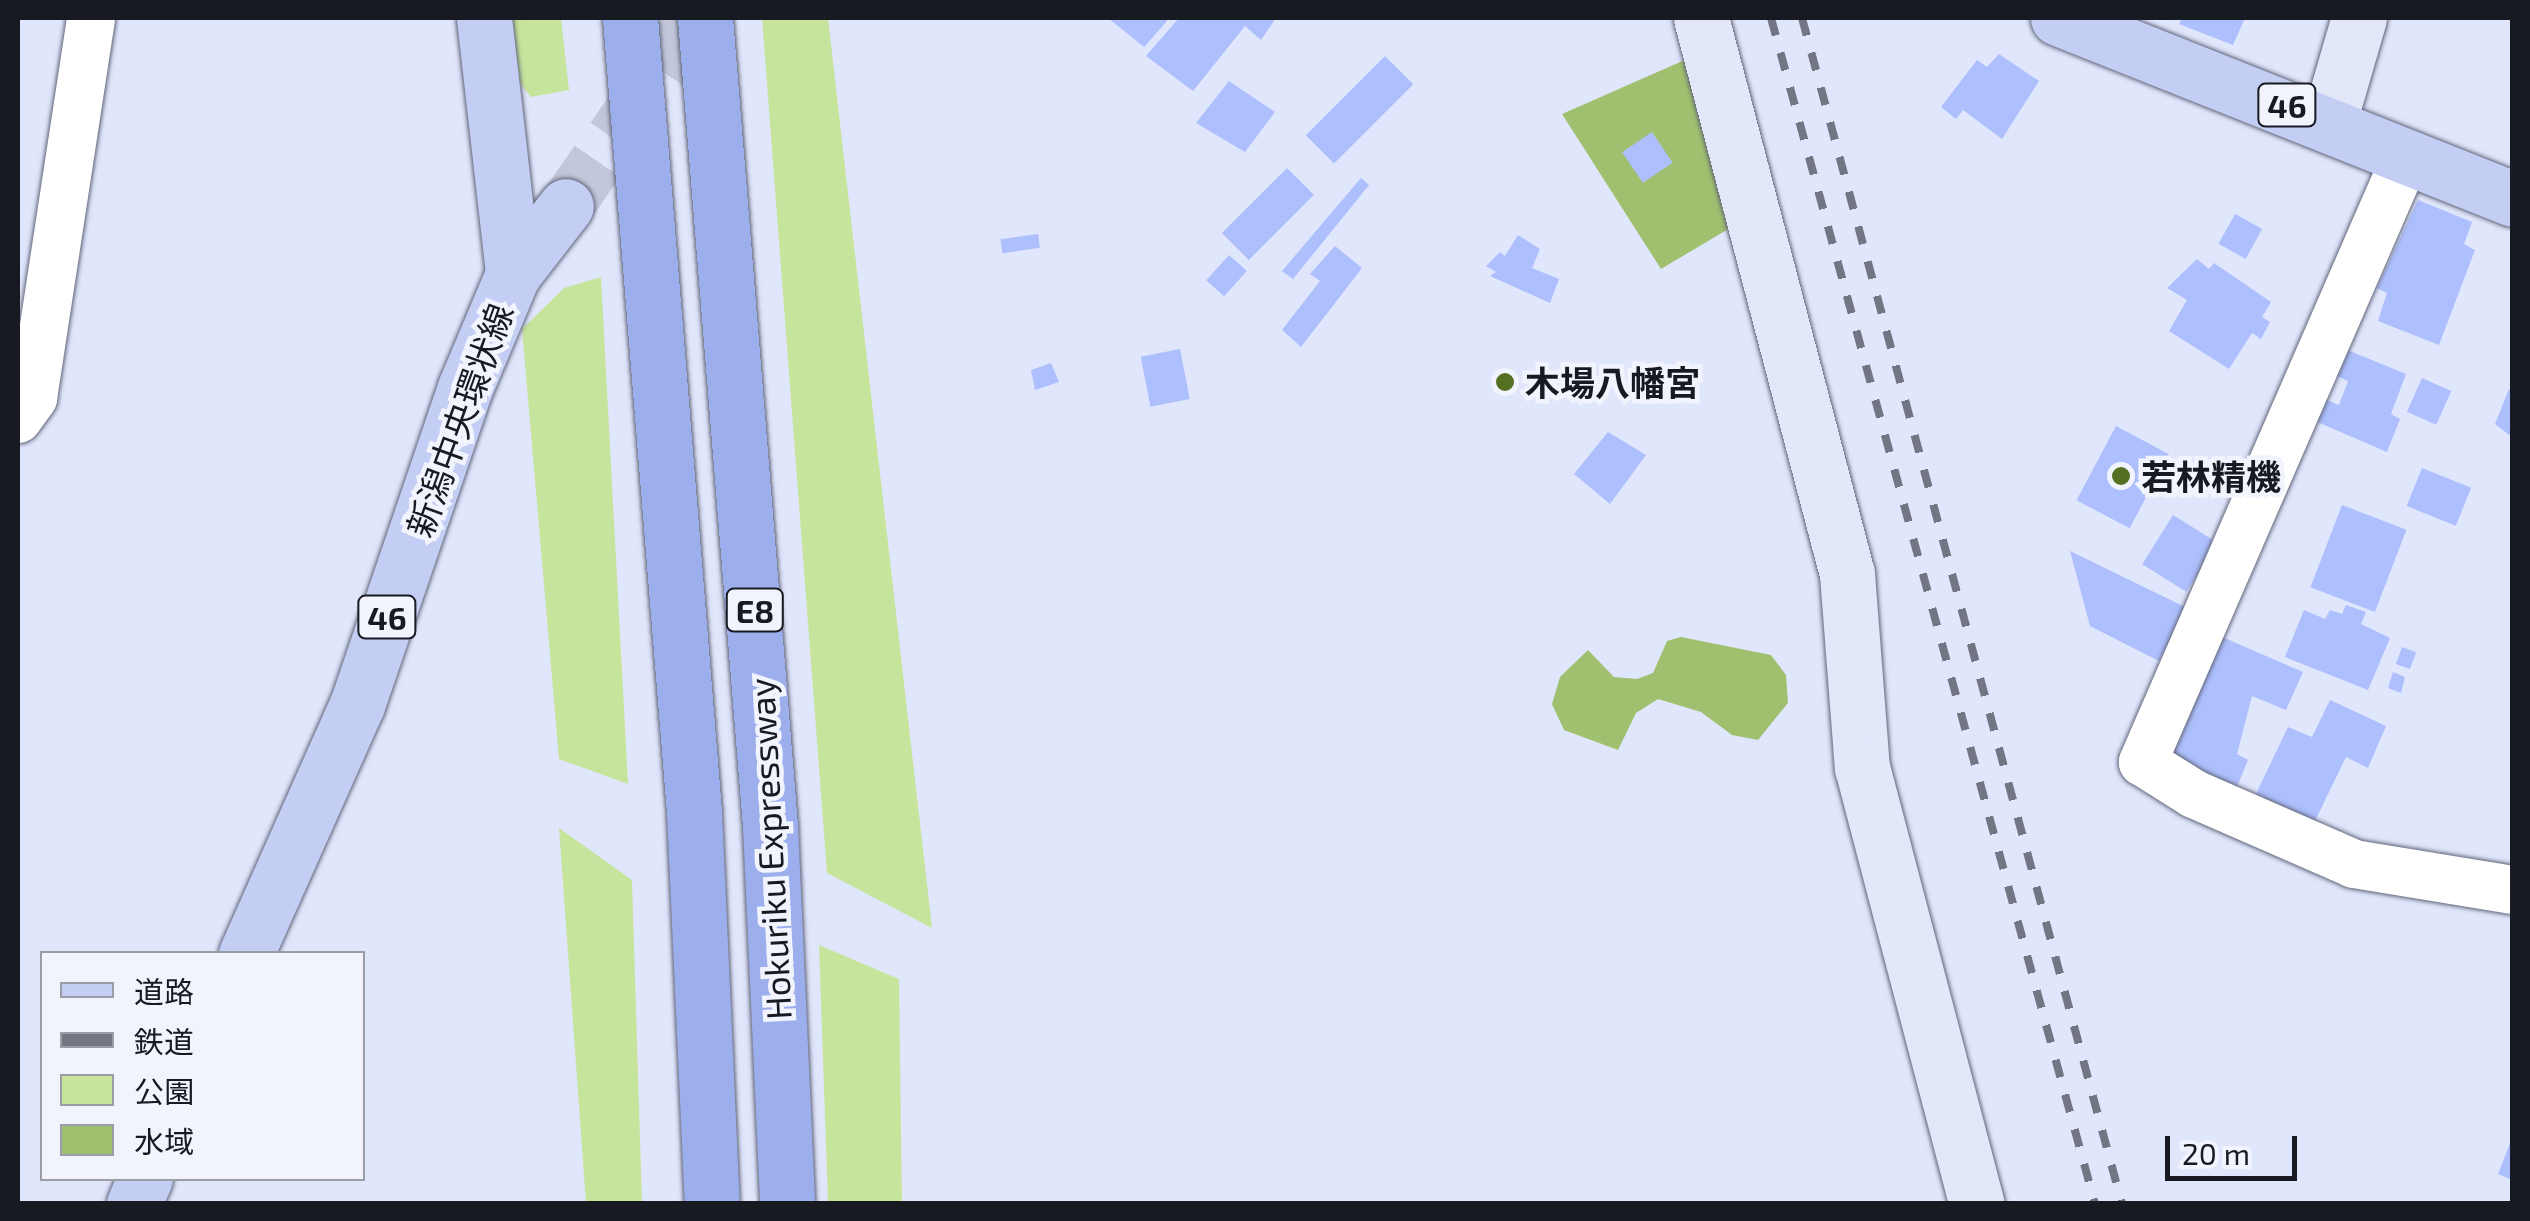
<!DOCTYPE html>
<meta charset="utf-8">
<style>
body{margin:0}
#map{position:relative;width:2530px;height:1221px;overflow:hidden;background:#e0e6fc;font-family:"Exo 2","Noto Sans JP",sans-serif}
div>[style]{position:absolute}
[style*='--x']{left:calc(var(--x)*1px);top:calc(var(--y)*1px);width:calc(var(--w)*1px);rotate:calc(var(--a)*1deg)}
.green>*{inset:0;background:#c7e49c}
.water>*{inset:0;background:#a1c06f}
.building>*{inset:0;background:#adbffd;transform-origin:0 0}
.primary-tunnel>*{height:55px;margin-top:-27.5px;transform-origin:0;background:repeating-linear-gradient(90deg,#c2c7db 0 55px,transparent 0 83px)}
.roads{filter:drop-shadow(0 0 2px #616679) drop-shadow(0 0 2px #616679)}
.street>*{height:48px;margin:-24px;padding:0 24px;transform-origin:24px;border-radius:24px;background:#fff}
.secondary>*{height:55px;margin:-27.5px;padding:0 27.5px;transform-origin:27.5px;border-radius:27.5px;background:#e2e7fa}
.primary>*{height:55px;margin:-27.5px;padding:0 27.5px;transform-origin:27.5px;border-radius:27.5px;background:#c4cef4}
.highway>*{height:55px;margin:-27.5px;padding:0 27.5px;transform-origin:27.5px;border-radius:27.5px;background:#9daeed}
.rail>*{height:8px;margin-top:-4px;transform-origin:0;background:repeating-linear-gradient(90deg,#727684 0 18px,transparent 0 36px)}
.dots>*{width:28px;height:28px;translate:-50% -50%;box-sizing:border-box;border:5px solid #f1f4fd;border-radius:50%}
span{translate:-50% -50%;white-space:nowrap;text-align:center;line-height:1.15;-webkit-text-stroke:9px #f1f4fd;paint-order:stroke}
.shield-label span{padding:2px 8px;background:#f1f4fd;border:2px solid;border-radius:8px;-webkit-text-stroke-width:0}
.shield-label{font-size:32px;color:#181a22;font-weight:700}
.poi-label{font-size:35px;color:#181a22;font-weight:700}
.left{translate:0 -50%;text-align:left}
.street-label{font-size:35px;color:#181a22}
.frame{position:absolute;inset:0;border:20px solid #181a22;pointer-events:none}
.legend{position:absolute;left:40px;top:951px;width:325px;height:230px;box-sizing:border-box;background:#f1f4fd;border:2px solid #9a9da5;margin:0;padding:12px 18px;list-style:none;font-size:30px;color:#181a22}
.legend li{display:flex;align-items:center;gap:20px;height:50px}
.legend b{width:50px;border:2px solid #9a9da5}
.scale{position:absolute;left:2165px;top:1136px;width:132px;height:45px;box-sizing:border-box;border:5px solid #181a22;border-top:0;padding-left:12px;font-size:30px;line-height:35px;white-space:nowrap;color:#181a22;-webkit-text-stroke:8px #f1f4fd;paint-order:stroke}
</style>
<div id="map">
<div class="green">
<div style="clip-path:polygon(505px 18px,561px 18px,569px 90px,531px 97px,510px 71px)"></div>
<div style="clip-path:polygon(762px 18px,828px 18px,932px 928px,827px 873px)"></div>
<div style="clip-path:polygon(601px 277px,628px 784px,559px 759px,522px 329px,564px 288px)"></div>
<div style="clip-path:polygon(559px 828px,632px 880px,642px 1203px,586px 1203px)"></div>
<div style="clip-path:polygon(819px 945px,899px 979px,902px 1203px,828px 1203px)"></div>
</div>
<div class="water">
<div style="clip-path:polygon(1687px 59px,1730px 228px,1661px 269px,1562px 114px)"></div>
<div style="clip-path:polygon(1681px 637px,1771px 655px,1786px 675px,1788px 703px,1758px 740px,1732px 735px,1701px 712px,1658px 699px,1636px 713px,1618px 750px,1564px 730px,1552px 704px,1560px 677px,1588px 650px,1614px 677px,1637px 679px,1653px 673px,1667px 641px)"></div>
</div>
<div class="building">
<div style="clip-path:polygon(1108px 18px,1163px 18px,1167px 21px,1144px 47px)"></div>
<div style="clip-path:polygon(1179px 18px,1276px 18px,1261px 40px,1245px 26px,1193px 91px,1146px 56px)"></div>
<div style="clip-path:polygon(2182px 18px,2245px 18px,2233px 45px,2179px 24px)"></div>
<div style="clip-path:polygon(1999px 54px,2039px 81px,2002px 139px,1963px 110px,1956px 119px,1941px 107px,1977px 60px,1987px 67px)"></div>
<div style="left:1385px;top:56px;width:40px;height:112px;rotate:45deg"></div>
<div style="clip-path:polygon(1229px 81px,1275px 112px,1245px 152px,1196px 123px)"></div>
<div style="left:1652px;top:132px;width:37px;height:36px;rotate:56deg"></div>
<div style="left:1287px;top:168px;width:38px;height:92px;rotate:45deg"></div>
<div style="clip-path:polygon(1361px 178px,1369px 185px,1293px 279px,1282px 271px)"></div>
<div style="clip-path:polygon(2418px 200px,2472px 222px,2464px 244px,2475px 250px,2439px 345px,2378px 321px,2387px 293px,2377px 288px)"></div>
<div style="left:2235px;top:214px;width:31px;height:34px;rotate:29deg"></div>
<div style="left:1038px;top:234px;width:14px;height:38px;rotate:82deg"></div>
<div style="clip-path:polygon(1518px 235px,1540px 249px,1532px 268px,1559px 279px,1550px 303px,1490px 276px,1496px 272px,1486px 266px,1500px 252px,1505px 256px)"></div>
<div style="clip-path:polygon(1335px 246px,1362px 268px,1301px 347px,1282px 330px,1320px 281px,1310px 274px)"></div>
<div style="left:1229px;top:255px;width:24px;height:34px;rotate:42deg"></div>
<div style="clip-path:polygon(2197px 259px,2209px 269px,2214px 263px,2271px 302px,2262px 317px,2270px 322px,2261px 339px,2252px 333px,2229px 369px,2169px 331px,2187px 300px,2167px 288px)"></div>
<div style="left:1180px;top:349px;width:51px;height:40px;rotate:79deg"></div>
<div style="clip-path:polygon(2345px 349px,2406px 374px,2391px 414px,2400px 419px,2387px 452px,2315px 421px,2324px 399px,2339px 405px,2348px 381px,2333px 374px)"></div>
<div style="clip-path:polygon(1051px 363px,1059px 382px,1035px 390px,1031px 370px)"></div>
<div style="left:2422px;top:378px;width:32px;height:37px;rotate:24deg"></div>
<div style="clip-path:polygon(2509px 389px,2512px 391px,2512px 437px,2495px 424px)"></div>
<div style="left:2116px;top:426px;width:60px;height:84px;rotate:28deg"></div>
<div style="clip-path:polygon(1608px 432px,1646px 455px,1610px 504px,1574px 474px)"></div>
<div style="left:2422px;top:468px;width:53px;height:41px;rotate:22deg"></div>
<div style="left:2342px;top:505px;width:69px;height:88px;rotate:21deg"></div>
<div style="left:2173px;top:515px;width:52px;height:58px;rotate:32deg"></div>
<div style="clip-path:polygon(2070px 551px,2187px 608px,2159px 661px,2090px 626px)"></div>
<div style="clip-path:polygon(2346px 605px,2366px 612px,2361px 624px,2390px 638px,2368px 690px,2285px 657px,2304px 610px,2325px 619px,2330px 610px,2342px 614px)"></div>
<div style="clip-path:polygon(2222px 637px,2303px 672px,2286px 710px,2252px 696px,2237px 754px,2248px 760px,2236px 789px,2169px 757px)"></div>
<div style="left:2402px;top:647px;width:15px;height:18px;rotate:20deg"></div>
<div style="clip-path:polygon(2393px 672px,2405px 677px,2401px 693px,2388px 688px)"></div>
<div style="clip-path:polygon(2330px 700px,2386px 726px,2368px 768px,2346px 757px,2314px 823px,2256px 794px,2288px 727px,2312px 737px)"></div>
<div style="clip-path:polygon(2512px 1138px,2512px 1180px,2498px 1174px)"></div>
</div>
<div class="primary-tunnel">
<div style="--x:566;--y:206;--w:229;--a:-55.3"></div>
</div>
<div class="roads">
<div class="street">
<div style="--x:2406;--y:157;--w:660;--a:113.5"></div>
<div style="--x:2143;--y:762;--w:60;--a:32.1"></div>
<div style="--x:2194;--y:794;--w:175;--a:23.6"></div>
<div style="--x:2354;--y:864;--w:160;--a:9.3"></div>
<div style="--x:18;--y:419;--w:26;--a:-54"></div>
<div style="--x:33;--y:398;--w:384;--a:-81.3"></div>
</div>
<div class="secondary">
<div style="--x:1701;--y:18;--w:575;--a:75.29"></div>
<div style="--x:1847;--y:574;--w:194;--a:85.6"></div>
<div style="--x:1862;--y:767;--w:452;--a:75.3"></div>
<div style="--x:2329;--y:121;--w:107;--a:-73.8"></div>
</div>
<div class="primary">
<div style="--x:484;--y:18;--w:258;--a:83.5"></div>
<div style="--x:2058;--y:18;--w:489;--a:21.7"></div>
<div style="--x:246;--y:954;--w:273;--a:-66"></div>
<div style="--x:357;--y:705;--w:335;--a:-71.2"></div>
<div style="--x:465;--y:388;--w:124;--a:-67.2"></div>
<div style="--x:513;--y:274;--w:86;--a:-52.1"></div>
<div style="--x:134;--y:1204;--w:28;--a:-67"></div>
</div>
<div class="highway">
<div style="--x:630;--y:18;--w:797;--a:85.39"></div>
<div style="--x:694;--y:812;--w:392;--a:87.4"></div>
<div style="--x:705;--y:18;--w:811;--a:85.4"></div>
<div style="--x:770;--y:826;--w:378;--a:87.4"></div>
</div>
</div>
<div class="rail">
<div style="--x:1771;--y:18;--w:1229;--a:74.72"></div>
<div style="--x:1802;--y:18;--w:1228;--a:74.9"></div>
</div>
<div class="dots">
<div style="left:1505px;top:382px;background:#557022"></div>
<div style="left:2121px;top:476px;background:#557022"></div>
</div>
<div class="shield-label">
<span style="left:2287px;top:105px">46</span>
<span style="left:755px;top:610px">E8</span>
<span style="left:387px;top:617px">46</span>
</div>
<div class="poi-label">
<span class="left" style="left:1525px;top:382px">木場八幡宮</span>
<span class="left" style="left:2141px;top:476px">若林精機</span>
</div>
<div class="street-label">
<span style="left:459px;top:420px;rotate:-70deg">新潟中央環状線</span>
<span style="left:769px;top:849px;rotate:-93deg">Hokuriku Expressway</span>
</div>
<div class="frame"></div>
<ul class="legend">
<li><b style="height:12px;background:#c4cef4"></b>道路</li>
<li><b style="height:12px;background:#727684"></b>鉄道</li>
<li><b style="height:28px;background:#c7e49c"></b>公園</li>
<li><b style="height:28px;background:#a1c06f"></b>水域</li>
</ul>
<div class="scale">20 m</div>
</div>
